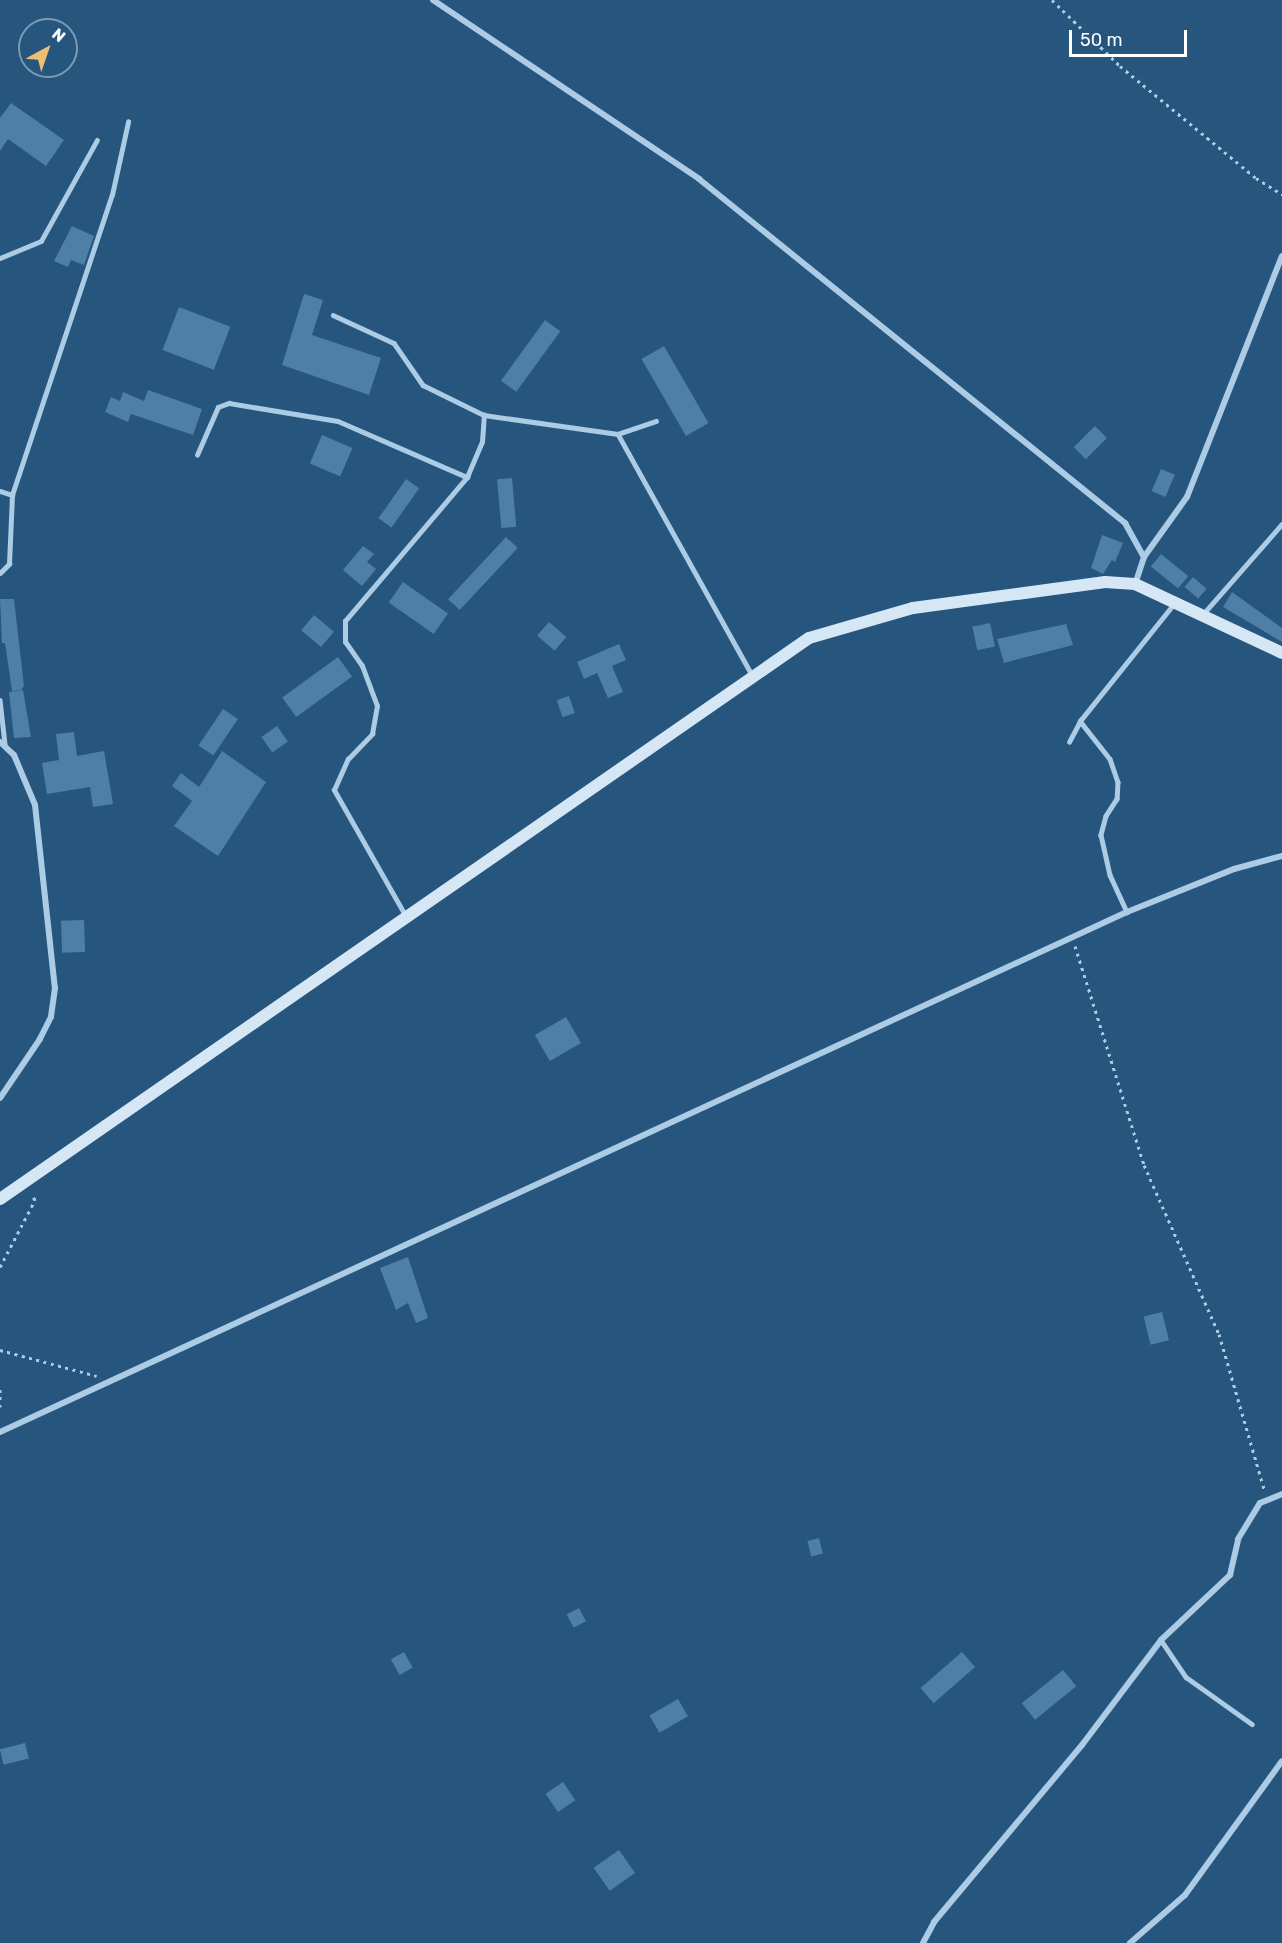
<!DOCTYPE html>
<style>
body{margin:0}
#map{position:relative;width:1282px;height:1943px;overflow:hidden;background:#26557e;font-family:Rubik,sans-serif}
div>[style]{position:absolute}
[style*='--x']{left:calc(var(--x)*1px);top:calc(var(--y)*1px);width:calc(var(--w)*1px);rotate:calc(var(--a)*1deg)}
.building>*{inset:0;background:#4e7fa6;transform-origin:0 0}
.path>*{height:3px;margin-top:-1.5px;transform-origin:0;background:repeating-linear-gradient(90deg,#accbe5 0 3px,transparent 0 7.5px)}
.lane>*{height:4.5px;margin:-2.25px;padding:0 2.25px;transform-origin:2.25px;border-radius:2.25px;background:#accbe5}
.street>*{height:6px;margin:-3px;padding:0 3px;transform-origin:3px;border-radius:3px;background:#accbe5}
.secondary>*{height:12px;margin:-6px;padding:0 6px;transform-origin:6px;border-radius:6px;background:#d5e6f5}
span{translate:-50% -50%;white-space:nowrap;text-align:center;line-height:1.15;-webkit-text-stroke:4.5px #26557e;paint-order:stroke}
.north{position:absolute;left:18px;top:18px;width:60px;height:60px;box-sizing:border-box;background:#26557e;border:2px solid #7d99b2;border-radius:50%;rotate:40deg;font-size:16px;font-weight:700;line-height:24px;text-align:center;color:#fff}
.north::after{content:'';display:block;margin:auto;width:21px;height:27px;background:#eebe71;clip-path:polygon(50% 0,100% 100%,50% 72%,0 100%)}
.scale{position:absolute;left:1069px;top:30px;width:118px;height:27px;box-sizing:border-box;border:3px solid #fff;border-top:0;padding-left:8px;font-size:18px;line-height:21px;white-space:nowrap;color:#fff;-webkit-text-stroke:4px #26557e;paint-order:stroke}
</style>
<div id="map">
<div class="building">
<div style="clip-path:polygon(11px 103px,64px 140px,46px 166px,8px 139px,0 151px,0 118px)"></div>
<div style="clip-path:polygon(72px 226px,94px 236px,84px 265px,71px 260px,68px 267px,54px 261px)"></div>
<div style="clip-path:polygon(304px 294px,323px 300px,312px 335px,381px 358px,369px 395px,282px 365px)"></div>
<div style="left:179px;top:307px;width:55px;height:46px;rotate:21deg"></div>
<div style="left:545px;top:320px;width:19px;height:75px;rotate:36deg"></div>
<div style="left:664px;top:346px;width:89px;height:26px;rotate:60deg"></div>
<div style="clip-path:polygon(148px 390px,202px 409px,193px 435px,131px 414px,128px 422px,105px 412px,111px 397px,120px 401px,123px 392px,144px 401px)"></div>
<div style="left:1095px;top:426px;width:17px;height:30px;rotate:45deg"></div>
<div style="left:322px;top:435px;width:33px;height:31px;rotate:23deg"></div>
<div style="left:1161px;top:469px;width:15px;height:24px;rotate:23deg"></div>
<div style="left:512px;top:478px;width:49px;height:15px;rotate:85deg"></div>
<div style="left:406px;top:479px;width:16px;height:48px;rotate:35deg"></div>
<div style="clip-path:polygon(1102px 535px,1123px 543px,1115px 562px,1112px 560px,1103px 574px,1091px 568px)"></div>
<div style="left:506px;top:537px;width:16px;height:85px;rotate:43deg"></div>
<div style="clip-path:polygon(363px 546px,374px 554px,367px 562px,376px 569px,362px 586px,343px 570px)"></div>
<div style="left:1161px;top:554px;width:35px;height:16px;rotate:39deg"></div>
<div style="left:1193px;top:577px;width:18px;height:13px;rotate:41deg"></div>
<div style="left:403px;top:582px;width:55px;height:25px;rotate:35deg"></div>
<div style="clip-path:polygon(1232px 592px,1282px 628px,1282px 642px,1223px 607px)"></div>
<div style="clip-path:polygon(0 599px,14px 599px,24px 686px,21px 690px,12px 691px,5px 643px,2px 643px)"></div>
<div style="left:314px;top:615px;width:26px;height:20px;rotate:40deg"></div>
<div style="left:549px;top:622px;width:23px;height:18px;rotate:41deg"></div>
<div style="left:990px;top:623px;width:24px;height:18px;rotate:78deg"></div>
<div style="clip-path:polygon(1066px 624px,1073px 645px,1004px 663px,997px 639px)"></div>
<div style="clip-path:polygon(619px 644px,626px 660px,612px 666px,623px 692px,608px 698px,597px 673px,584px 679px,577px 662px)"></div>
<div style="left:338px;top:657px;width:24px;height:69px;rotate:54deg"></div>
<div style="clip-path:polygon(23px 690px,31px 737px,14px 738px,9px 692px)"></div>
<div style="left:569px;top:696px;width:18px;height:13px;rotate:71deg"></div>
<div style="left:223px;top:709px;width:18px;height:44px;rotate:34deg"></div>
<div style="left:277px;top:726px;width:19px;height:19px;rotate:55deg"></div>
<div style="clip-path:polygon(74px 732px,77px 756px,104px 751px,113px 804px,93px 807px,90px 787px,47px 794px,42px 763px,59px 760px,56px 734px)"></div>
<div style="clip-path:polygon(222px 751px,266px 782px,218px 856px,174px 826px,192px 801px,172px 786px,181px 773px,199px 787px)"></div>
<div style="left:84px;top:920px;width:32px;height:23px;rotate:88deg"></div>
<div style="left:566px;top:1017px;width:30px;height:36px;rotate:60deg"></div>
<div style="clip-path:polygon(408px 1257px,428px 1318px,416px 1323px,408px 1303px,396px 1310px,380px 1268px)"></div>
<div style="left:1162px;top:1312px;width:29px;height:19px;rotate:76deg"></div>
<div style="left:819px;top:1538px;width:16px;height:12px;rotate:76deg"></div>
<div style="left:579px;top:1608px;width:15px;height:14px;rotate:62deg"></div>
<div style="left:404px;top:1652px;width:18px;height:15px;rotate:61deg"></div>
<div style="left:962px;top:1652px;width:20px;height:55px;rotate:49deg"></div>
<div style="left:1063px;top:1670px;width:21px;height:53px;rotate:51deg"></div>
<div style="left:678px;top:1699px;width:20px;height:33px;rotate:60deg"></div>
<div style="left:25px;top:1743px;width:16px;height:26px;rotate:76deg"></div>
<div style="left:563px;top:1782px;width:22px;height:21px;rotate:56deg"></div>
<div style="left:619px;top:1850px;width:28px;height:31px;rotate:55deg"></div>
</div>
<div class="path">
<div style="--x:1052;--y:0;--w:95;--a:44.1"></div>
<div style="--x:1120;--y:66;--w:176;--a:39.5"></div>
<div style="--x:1256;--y:178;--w:31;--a:32"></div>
<div style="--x:1075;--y:946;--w:230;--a:72.5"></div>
<div style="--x:1144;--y:1165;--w:185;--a:66.1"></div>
<div style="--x:1219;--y:1334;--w:165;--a:73.8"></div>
<div style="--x:0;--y:1267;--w:76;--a:-62.4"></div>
<div style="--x:35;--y:1200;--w:7;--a:-117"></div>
<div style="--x:0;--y:1350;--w:100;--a:15"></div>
<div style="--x:0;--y:1389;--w:18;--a:90"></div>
</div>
<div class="lane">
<div style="--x:0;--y:258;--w:44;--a:-22.5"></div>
<div style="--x:41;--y:241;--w:115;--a:-61"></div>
<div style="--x:333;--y:315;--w:67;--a:24.7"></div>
<div style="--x:394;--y:343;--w:51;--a:55.4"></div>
<div style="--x:423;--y:385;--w:68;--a:26.2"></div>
<div style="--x:484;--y:415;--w:135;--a:8.1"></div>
<div style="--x:618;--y:434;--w:40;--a:-18.9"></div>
<div style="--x:618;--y:434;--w:276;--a:60.9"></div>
<div style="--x:197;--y:455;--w:52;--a:-66.4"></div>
<div style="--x:218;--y:407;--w:12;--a:-20"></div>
<div style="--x:229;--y:403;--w:110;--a:9.4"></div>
<div style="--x:338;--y:421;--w:141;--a:23.5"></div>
<div style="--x:0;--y:491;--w:13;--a:18"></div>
<div style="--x:0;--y:573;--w:13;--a:-45"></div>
<div style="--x:9;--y:564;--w:69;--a:-87.5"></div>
<div style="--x:12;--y:495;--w:316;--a:-71.6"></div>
<div style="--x:112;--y:195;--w:75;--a:-77.6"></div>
<div style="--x:1204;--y:613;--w:118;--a:-48.8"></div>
<div style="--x:0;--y:700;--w:44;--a:83.5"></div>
<div style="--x:1080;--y:721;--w:48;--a:51.7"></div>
<div style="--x:1110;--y:759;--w:24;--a:71"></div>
<div style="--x:1118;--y:782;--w:17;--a:93"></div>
<div style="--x:1117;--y:799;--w:20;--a:123"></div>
<div style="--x:1106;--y:816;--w:20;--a:105"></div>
<div style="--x:1101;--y:835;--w:41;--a:77.3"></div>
<div style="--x:1110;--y:875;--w:41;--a:65.3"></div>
<div style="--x:1069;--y:742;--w:24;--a:-62"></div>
<div style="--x:1080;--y:721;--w:149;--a:-51.3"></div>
<div style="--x:406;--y:917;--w:146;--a:-119.6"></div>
<div style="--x:334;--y:790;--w:34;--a:-66"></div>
<div style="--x:348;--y:759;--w:35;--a:-46"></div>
<div style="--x:372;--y:734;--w:28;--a:-80"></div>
<div style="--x:377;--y:706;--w:43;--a:-110.6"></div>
<div style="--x:362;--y:666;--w:29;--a:-125"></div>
<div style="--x:345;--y:642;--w:21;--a:-90"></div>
<div style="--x:345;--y:621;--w:189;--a:-49.7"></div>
<div style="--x:467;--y:477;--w:38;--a:-67"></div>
<div style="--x:482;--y:442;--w:27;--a:-86"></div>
<div style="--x:1161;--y:1640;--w:45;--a:56"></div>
<div style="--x:1186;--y:1677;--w:81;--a:35.5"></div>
</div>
<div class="street">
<div style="--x:433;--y:0;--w:321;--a:33.9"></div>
<div style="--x:699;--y:179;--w:548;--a:38.92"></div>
<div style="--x:1125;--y:523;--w:39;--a:61"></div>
<div style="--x:1144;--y:557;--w:28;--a:108"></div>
<div style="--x:1144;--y:557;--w:74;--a:-54.4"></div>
<div style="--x:1187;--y:497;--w:259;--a:-68.5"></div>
<div style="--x:0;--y:742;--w:19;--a:43"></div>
<div style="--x:14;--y:755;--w:54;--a:67.2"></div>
<div style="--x:35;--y:805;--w:184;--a:83.8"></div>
<div style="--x:55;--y:988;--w:29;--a:98"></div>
<div style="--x:51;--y:1017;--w:25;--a:117"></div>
<div style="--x:40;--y:1039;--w:71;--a:124.1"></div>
<div style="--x:0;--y:1432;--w:1241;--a:-24.77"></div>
<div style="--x:1127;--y:912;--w:115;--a:-21.9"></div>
<div style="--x:1234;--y:869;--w:50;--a:-15.2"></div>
<div style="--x:923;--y:1943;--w:24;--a:-62"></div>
<div style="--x:934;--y:1922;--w:231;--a:-50.1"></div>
<div style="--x:1082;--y:1745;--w:131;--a:-53"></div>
<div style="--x:1161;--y:1640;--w:95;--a:-43.3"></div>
<div style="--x:1230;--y:1575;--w:37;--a:-77"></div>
<div style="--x:1238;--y:1539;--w:42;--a:-58.6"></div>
<div style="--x:1260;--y:1503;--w:24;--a:-22"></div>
<div style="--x:1130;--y:1943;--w:73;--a:-41.1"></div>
<div style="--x:1185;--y:1895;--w:165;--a:-54.1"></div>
</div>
<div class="secondary">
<div style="--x:0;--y:1199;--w:984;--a:-34.74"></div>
<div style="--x:809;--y:638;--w:108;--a:-16.1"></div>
<div style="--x:913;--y:608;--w:194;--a:-7.7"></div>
<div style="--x:1105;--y:582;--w:30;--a:4"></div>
<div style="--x:1135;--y:584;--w:162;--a:25.1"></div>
</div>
<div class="north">N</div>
<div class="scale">50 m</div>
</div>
